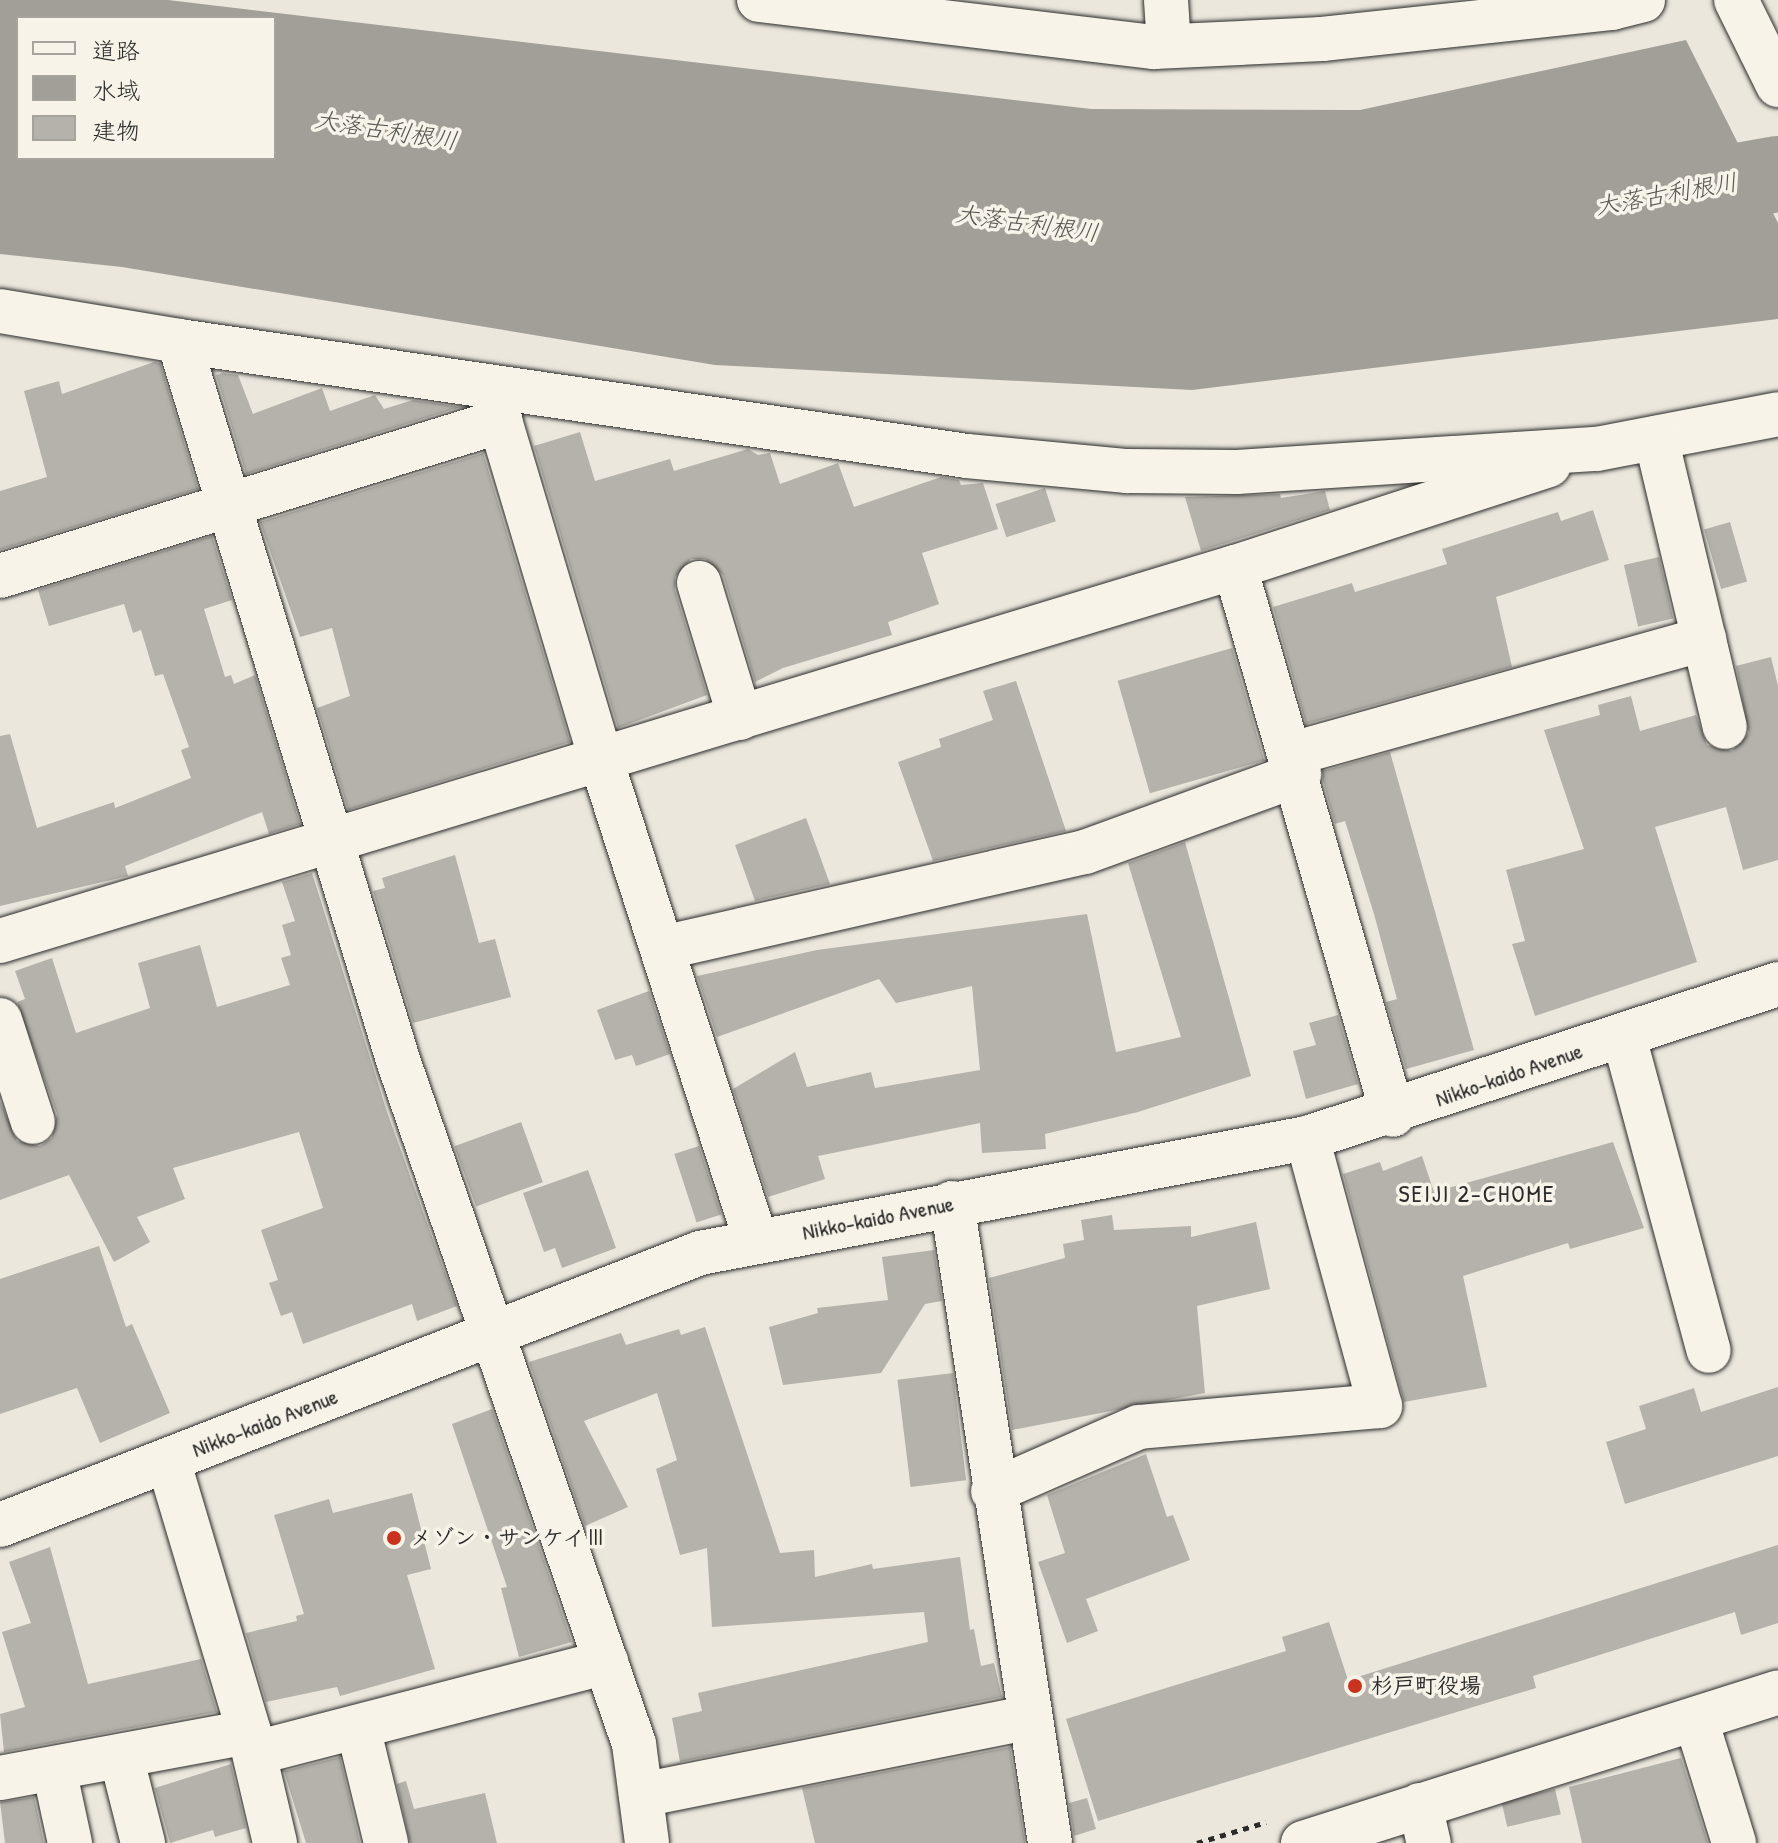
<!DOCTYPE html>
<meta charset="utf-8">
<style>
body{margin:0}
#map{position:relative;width:1778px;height:1843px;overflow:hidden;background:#ebe7dd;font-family:"Patrick Hand","Klee One",sans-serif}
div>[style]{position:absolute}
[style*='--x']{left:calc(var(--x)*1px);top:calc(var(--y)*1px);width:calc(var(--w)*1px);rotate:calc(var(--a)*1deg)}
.water>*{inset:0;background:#a29f98}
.river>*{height:76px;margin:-38px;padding:0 38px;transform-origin:38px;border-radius:38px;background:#a29f98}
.building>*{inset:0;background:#b5b2ab;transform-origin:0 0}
.path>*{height:5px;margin-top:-2.5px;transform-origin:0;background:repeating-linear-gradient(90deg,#2b2b2b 0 6px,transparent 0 12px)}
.roads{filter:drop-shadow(0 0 2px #2b2b2b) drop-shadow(0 0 2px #2b2b2b)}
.minor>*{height:44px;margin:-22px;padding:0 22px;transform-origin:22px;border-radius:22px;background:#f7f3e8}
.major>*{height:44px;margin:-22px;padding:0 22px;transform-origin:22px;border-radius:22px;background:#f7f3e8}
.dots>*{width:22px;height:22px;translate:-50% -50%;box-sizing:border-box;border:4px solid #f7f3e8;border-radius:50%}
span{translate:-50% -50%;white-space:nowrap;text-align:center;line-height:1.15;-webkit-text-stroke:7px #f7f3e8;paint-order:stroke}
.street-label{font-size:22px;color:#2b2b2b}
.poi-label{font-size:22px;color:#2b2b2b;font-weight:700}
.left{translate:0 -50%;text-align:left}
.water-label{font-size:24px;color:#555451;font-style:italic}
.neighbourhood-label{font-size:24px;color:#2b2b2b;letter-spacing:2px}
.legend{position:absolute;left:16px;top:16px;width:260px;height:144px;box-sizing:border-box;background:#f7f3e8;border:2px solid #a5a39c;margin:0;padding:10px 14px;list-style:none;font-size:24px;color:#2b2b2b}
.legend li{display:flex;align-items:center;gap:16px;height:40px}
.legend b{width:40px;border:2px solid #a5a39c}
</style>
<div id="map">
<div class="water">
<div style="clip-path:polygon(evenodd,0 0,168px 0,1091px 109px,1360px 110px,1686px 40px,1778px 223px,1778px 319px,1192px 390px,715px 365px,122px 267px,0 254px,0 0,18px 18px,274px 18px,274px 158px,18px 158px,18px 18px)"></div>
</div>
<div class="river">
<div style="--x:1654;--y:196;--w:126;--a:-10.1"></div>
</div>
<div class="building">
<div style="clip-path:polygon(154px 362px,160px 363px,198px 489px,0 550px,0 491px,47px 477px,24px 391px,59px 381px,62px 394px)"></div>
<div style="clip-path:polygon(223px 373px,238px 375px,253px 414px,322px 388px,330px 411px,375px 395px,384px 409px,413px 400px,461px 407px,246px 474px,216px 375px)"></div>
<div style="clip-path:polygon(580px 432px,595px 481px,670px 459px,674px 471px,748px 449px,758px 455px,770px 453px,780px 484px,838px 463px,854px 507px,941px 477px,959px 480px,961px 485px,983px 483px,998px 529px,922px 553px,939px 604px,888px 622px,892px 635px,783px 668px,755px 682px,723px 575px,705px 559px,691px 559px,675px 577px,675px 590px,707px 695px,618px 728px,534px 446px)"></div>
<div style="clip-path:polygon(483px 453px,570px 742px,348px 810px,317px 708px,350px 696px,332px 628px,300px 637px,260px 522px)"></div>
<div style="left:1045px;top:488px;width:35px;height:52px;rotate:72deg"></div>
<div style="clip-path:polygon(1325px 491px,1330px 510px,1201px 551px,1185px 497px,1280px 494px,1281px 498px)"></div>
<div style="clip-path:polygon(1593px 510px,1609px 560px,1496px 597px,1512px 667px,1306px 724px,1273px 607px,1352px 583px,1355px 592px,1447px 564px,1442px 549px,1558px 512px,1561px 521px)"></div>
<div style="left:1730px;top:522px;width:62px;height:27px;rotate:74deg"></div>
<div style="clip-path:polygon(212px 536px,232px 600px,204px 609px,225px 677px,231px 675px,234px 684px,255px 675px,300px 824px,269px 834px,262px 812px,125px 866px,128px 876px,0 906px,0 736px,10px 734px,37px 828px,114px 802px,115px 808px,191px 778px,181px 750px,189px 747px,163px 674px,155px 676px,141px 630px,133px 633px,124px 604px,49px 626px,38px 590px)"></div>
<div style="left:1659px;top:557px;width:63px;height:36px;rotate:77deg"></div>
<div style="left:1232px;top:648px;width:117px;height:119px;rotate:74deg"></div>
<div style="clip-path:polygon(1771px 657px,1778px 686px,1778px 860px,1743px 870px,1726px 807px,1655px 827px,1697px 962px,1535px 1016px,1512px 944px,1525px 941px,1506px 870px,1584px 849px,1544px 730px,1600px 715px,1598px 705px,1631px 696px,1640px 731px,1696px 715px,1707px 745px,1732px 751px,1749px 733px,1736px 666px)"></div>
<div style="clip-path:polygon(1016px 681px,1066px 831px,933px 861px,898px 762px,941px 747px,939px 739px,993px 720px,983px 691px)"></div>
<div style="clip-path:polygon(1390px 752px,1474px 1050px,1406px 1069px,1386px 1002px,1397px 999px,1374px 914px,1345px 821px,1335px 824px,1323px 781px,1323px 771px)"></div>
<div style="clip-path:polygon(806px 818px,830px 884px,755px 901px,735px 845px)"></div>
<div style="clip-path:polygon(1185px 842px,1251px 1076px,1138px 1112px,1045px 1134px,1046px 1149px,982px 1153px,980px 1123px,818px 1156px,825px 1179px,768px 1197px,733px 1089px,795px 1052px,807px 1087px,871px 1072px,875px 1088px,980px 1070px,972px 986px,896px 1003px,879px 979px,717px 1037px,697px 976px,817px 950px,1087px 914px,1116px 1052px,1181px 1037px,1128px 863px)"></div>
<div style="clip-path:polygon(455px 855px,479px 943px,495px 939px,511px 997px,413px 1023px,373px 891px,385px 888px,382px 878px)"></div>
<div style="clip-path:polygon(312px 873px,387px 1112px,457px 1306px,417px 1321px,412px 1304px,303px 1344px,292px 1312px,281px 1316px,269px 1283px,278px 1280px,261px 1230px,323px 1208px,299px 1132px,173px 1168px,185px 1199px,137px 1217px,150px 1242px,114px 1262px,69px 1175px,0 1200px,0 1101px,17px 1141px,40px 1146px,52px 1138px,57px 1114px,17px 1002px,25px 999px,15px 971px,52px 958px,76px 1033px,150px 1008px,138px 963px,200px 945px,217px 1007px,290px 985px,281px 958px,291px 955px,282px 925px,295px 921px,282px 882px)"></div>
<div style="clip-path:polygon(649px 991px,670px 1054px,636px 1066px,632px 1055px,615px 1060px,597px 1010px)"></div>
<div style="clip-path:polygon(1338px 1015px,1358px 1084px,1306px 1099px,1293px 1051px,1316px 1045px,1309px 1023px)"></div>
<div style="left:521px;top:1122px;width:64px;height:71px;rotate:70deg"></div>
<div style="clip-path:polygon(1613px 1142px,1644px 1228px,1570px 1249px,1568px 1243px,1463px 1276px,1487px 1387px,1404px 1402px,1343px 1174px,1380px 1162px,1383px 1171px,1422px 1156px,1434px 1192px)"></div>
<div style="left:699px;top:1146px;width:72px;height:26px;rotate:72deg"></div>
<div style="clip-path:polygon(588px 1170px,616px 1248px,562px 1268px,555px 1248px,544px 1252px,523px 1193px)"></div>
<div style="clip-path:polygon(1112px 1215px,1114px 1230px,1191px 1226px,1191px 1237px,1256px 1222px,1270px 1289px,1197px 1306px,1205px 1393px,1012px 1430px,989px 1278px,1065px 1258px,1063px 1244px,1084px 1240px,1081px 1220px)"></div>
<div style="clip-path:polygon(99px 1246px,126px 1327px,132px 1324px,170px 1413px,100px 1443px,77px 1388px,0 1414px,0 1279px)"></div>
<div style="clip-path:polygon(934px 1250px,942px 1301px,925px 1304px,881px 1373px,783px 1385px,769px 1327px,818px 1313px,817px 1308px,888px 1300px,882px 1257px)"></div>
<div style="clip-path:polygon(705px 1327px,780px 1553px,814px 1550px,815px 1577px,872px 1564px,873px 1569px,960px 1557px,970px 1630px,974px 1629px,981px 1666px,994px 1663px,1002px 1697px,680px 1762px,672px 1718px,702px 1711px,698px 1693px,928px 1642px,924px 1612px,712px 1627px,707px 1548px,680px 1555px,656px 1469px,677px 1460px,657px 1393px,584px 1421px,628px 1507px,585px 1526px,529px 1362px,621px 1333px,626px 1345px,679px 1329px,681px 1335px)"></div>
<div style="left:953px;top:1373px;width:108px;height:56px;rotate:83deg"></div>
<div style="clip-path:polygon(1778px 1387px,1778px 1456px,1625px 1504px,1606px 1442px,1646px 1429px,1639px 1406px,1694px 1388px,1701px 1412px)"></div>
<div style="clip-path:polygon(492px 1409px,572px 1642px,519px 1657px,501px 1588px,507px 1587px,452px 1424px)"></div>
<div style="clip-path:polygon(1146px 1454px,1167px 1517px,1173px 1515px,1190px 1560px,1086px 1599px,1098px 1631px,1067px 1643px,1038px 1562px,1065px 1553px,1047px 1495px)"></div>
<div style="clip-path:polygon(412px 1493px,431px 1569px,407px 1575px,435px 1669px,340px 1696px,337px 1687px,266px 1702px,246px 1633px,297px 1621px,296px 1616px,304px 1614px,274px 1515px,329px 1499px,333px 1513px)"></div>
<div style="clip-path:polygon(1778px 1545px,1778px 1623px,1741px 1635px,1735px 1612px,1533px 1676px,1536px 1688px,1098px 1821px,1066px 1719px,1286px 1651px,1282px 1637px,1329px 1622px,1348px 1680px)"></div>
<div style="clip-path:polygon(50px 1547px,88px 1684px,201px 1659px,217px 1712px,4px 1752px,0 1714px,25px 1707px,2px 1632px,31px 1623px,9px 1562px)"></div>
<div style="clip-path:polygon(1010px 1747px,1025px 1843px,815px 1843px,802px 1788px)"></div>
<div style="clip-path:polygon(340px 1757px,360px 1843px,306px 1843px,284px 1771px)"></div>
<div style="clip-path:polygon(1681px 1758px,1708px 1843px,1582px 1843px,1569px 1787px)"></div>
<div style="clip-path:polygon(231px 1764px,246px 1828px,215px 1837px,213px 1830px,170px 1843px,155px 1788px)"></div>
<div style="clip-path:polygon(406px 1781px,414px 1809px,485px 1793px,497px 1843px,410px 1843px,397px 1784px)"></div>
<div style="left:1555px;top:1789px;width:26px;height:55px;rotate:77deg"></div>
<div style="clip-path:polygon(34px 1797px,44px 1843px,5px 1843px,0 1802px)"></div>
<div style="clip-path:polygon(1087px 1798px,1096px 1829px,1074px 1836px,1069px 1803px)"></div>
</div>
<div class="path">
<div style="--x:1197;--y:1843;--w:72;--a:-16.9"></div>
</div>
<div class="roads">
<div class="minor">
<div style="--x:759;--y:0;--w:398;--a:6.8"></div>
<div style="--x:1154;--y:47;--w:168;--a:-2.7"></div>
<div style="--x:1322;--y:39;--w:292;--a:-6.1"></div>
<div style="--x:1612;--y:8;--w:32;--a:-14"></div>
<div style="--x:1166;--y:0;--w:46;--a:86.3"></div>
<div style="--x:0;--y:311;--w:181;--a:9.5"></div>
<div style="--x:179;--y:341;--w:796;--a:8.3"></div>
<div style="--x:967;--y:456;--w:161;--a:5.4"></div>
<div style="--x:1127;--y:471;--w:110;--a:0.5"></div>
<div style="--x:1237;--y:472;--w:361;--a:-3.7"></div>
<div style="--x:1597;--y:449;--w:184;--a:-10.9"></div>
<div style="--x:179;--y:341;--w:752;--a:73.06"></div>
<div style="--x:398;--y:1060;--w:724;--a:70.96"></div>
<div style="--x:634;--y:1744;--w:100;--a:82.5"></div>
<div style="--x:490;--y:387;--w:389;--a:73.4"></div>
<div style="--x:601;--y:760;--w:505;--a:72.14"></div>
<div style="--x:1656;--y:438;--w:297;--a:76.6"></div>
<div style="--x:1235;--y:567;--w:570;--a:73.92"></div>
<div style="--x:0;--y:576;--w:524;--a:-17.19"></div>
<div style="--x:699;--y:583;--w:141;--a:73.1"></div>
<div style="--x:1292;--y:754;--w:428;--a:-15.6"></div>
<div style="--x:0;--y:941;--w:1290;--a:-16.85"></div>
<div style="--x:1235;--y:567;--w:330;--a:-18"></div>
<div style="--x:662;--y:948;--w:434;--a:-12.8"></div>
<div style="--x:1085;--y:852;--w:228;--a:-20"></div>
<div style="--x:0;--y:1020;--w:107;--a:72.1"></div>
<div style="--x:1624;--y:1037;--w:325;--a:74.9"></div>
<div style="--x:952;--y:1203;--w:647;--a:81.29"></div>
<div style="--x:168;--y:1460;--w:284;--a:73.4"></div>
<div style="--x:249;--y:1732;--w:114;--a:76.8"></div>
<div style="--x:993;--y:1491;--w:159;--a:-23.7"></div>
<div style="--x:1139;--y:1427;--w:242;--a:-5"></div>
<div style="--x:1380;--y:1406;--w:278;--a:-105.2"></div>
<div style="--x:1696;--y:1720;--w:129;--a:72.8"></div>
<div style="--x:358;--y:1727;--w:119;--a:76.4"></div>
<div style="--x:255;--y:1753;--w:363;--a:-14.5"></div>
<div style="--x:121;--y:1756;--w:90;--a:75.8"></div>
<div style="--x:54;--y:1769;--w:76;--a:77.8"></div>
<div style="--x:0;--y:1778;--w:253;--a:-10.5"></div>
<div style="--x:641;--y:1795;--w:397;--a:-11.3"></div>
<div style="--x:1420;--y:1805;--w:39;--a:77"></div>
<div style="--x:1303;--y:1843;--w:498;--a:-17.6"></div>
</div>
<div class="major">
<div style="--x:1736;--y:0;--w:95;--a:63.7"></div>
<div style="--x:0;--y:1525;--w:751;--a:-21.23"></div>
<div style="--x:700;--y:1253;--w:618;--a:-10.73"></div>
<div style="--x:1307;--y:1138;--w:496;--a:-18.1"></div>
</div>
</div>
<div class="dots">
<div style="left:394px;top:1538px;background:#c8321e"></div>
<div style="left:1355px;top:1686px;background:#c8321e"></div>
</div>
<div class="street-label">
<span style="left:1509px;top:1075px;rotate:-19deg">Nikko-kaido Avenue</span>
<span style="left:878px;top:1218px;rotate:-11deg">Nikko-kaido Avenue</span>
<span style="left:265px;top:1423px;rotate:-21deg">Nikko-kaido Avenue</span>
</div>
<div class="poi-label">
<span class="left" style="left:410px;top:1538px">メゾン・サンケイⅢ</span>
<span class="left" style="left:1371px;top:1686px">杉戸町役場</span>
</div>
<div class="water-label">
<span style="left:386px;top:130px;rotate:9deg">大落古利根川</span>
<span style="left:1666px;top:194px;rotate:-10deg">大落古利根川</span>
<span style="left:1027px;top:223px;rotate:8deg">大落古利根川</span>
</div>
<div class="neighbourhood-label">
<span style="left:1477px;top:1194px">SEIJI 2-CHOME</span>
</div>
<ul class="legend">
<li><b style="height:10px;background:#f7f3e8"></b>道路</li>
<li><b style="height:22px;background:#a29f98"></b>水域</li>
<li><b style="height:22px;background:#b5b2ab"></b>建物</li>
</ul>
</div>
